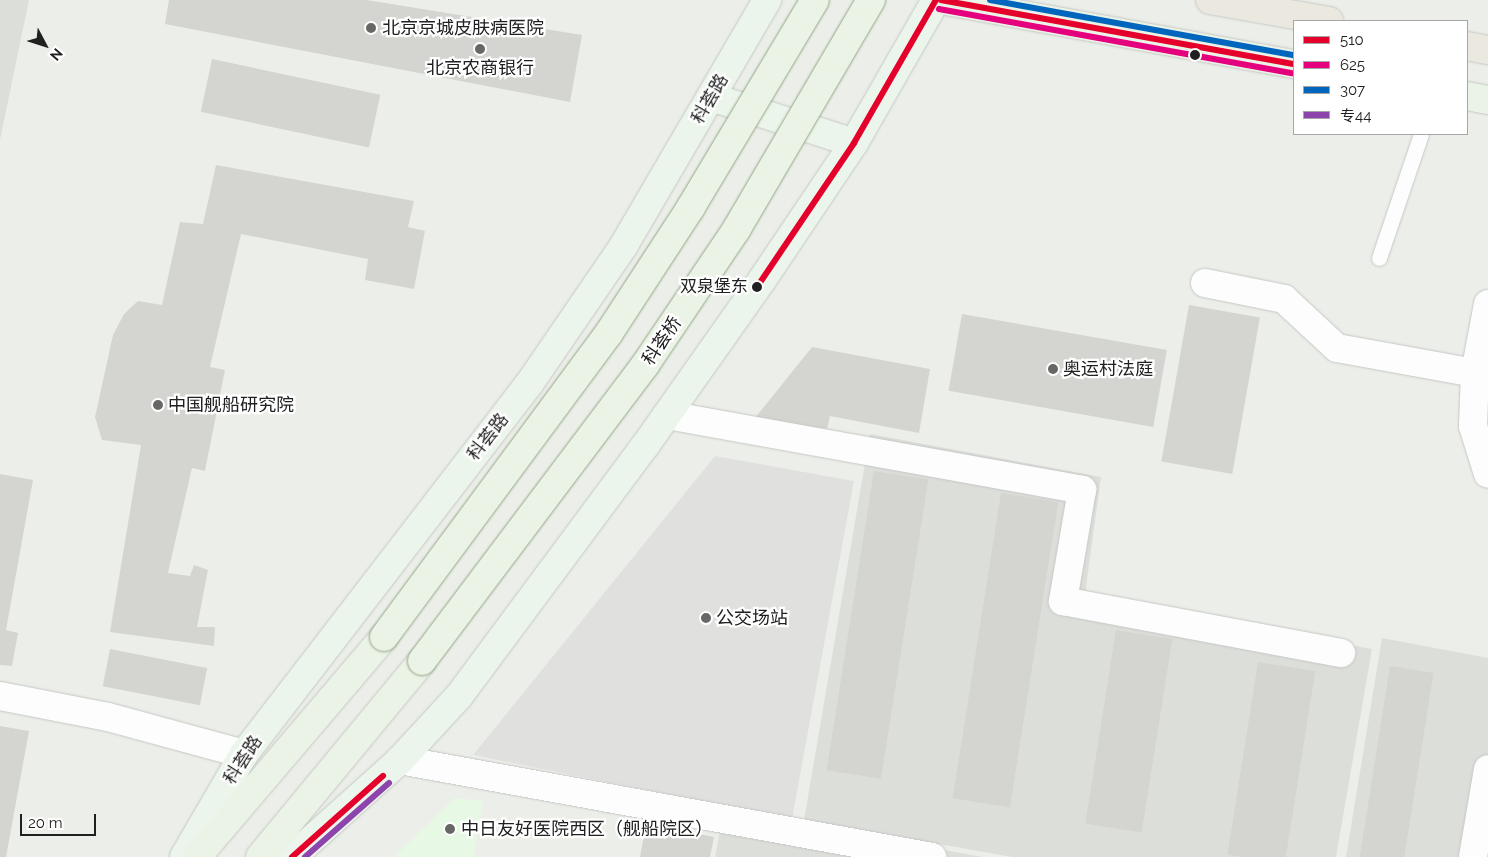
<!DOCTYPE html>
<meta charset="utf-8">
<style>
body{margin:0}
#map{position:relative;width:1488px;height:857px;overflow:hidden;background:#ecefe9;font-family:Raleway,"Noto Sans SC",sans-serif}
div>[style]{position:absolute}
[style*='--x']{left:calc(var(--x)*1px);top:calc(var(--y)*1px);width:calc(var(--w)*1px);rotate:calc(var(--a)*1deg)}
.residential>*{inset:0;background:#dcdeda}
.education>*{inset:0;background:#e7f8e5}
.parking>*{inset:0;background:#e0e1df}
.building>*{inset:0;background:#d4d5d0;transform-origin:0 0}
.roads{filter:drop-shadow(0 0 1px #c6c7c5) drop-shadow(0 0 1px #c6c7c5)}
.lane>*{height:15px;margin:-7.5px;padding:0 7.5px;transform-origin:7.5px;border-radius:7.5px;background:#fcfdfc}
.street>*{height:28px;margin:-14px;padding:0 14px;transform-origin:14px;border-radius:14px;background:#fcfdfc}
.secondary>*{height:28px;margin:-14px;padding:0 14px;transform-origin:14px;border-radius:14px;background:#ebf5eb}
.primary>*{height:28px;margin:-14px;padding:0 14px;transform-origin:14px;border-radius:14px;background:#ebf2e6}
.highway>*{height:28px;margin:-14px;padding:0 14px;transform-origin:14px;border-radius:14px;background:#ebe9df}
.bridges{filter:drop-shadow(0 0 1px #92a685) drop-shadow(0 0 1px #92a685)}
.primary-bridge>*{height:28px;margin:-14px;padding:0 14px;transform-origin:14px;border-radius:14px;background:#ebf2e6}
.bus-1>*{height:6px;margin:-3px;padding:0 3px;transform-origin:3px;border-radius:3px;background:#e4002b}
.bus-2>*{height:6px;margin:-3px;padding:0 3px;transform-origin:3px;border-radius:3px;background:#e5007d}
.bus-3>*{height:6px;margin:-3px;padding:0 3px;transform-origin:3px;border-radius:3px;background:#0065bd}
.bus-4>*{height:6px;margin:-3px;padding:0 3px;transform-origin:3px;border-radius:3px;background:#8e44ad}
.dots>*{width:14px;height:14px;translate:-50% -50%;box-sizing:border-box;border:2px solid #fff;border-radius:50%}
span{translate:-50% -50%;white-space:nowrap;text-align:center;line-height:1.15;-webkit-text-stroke:4.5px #fff;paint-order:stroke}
.bus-label{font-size:17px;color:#202020}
.right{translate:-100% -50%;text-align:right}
.poi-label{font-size:18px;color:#202020}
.left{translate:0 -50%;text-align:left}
.street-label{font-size:18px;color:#202020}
.legend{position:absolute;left:1293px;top:20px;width:175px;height:115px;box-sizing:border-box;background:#fff;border:1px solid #a6a6a6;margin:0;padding:6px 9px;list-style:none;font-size:15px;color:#202020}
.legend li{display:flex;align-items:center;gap:10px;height:25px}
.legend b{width:25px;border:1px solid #a6a6a6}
.north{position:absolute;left:20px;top:20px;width:50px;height:50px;-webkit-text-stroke:4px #fff;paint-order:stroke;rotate:130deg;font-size:14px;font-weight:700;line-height:20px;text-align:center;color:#202020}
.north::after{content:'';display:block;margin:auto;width:18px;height:22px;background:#202020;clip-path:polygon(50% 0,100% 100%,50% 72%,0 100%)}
.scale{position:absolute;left:20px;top:814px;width:76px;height:22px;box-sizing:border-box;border:2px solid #202020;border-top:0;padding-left:6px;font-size:15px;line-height:18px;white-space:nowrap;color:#202020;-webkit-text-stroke:4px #fff;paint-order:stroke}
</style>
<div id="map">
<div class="residential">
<div style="clip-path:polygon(0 0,29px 0,0 140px)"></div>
<div style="clip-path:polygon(870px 434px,1101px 477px,1085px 595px,1372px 649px,1336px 857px,1012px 857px,804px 820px)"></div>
<div style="clip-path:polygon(1382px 638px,1488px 658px,1488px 857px,1346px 857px)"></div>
<div style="clip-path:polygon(724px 811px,983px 857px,715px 857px)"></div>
</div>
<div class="education">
<div style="clip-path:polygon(455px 798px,483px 801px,473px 857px,394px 857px)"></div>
</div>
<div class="parking">
<div style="clip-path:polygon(715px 456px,854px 481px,792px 819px,473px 755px)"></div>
</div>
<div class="building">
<div style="clip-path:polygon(169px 0,367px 0,582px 35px,570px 102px,165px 24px)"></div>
<div style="left:212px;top:59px;width:172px;height:54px;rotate:12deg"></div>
<div style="clip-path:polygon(216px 165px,414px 201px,408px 227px,425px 231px,414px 289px,365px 280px,368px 259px,241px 234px,210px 367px,225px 370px,205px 471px,192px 468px,168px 573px,190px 576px,194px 565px,208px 570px,197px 627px,215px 627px,214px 646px,110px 632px,141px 445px,102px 440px,95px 417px,113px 335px,124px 314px,138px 301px,162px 305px,180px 222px,203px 224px)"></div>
<div style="left:1189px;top:305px;width:72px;height:159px;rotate:10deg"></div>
<div style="left:962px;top:314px;width:208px;height:78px;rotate:10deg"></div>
<div style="clip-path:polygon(812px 347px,930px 369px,919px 433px,830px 416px,827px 429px,755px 418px)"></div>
<div style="left:874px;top:471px;width:55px;height:303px;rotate:9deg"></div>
<div style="clip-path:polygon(0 474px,33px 480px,6px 630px,18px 633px,12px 666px,0 665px)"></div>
<div style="left:1001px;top:493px;width:58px;height:309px;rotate:9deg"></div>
<div style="left:1116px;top:630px;width:57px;height:196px;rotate:9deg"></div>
<div style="left:110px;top:649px;width:99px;height:38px;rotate:11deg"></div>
<div style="left:1258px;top:662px;width:58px;height:195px;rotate:9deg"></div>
<div style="left:1390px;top:666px;width:44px;height:194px;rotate:9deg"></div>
<div style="clip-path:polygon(0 726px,29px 731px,6px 857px,0 857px)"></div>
<div style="clip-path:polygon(646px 824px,714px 837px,710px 857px,640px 857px)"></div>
</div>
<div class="roads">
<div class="lane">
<div style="--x:1379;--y:258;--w:131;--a:-71.3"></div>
</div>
<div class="street">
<div style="--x:1205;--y:283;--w:81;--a:11.4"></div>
<div style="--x:1284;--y:299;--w:72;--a:42.8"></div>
<div style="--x:1337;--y:348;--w:140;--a:10.3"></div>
<div style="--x:1488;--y:304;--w:70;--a:100.7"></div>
<div style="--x:1475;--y:373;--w:53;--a:92.2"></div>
<div style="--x:1473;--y:426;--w:50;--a:72.6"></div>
<div style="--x:667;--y:415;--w:422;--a:10.2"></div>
<div style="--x:1082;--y:490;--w:113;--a:99.7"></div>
<div style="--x:1063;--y:601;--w:283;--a:10.6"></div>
<div style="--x:0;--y:696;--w:110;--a:11"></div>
<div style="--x:108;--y:717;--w:141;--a:15.2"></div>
<div style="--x:400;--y:760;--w:541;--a:10.33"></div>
<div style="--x:1473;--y:857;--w:89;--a:-80.3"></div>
</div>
<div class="secondary">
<div style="--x:711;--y:97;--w:150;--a:17.8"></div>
<div style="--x:184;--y:857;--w:119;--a:-59.8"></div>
<div style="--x:244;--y:754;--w:467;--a:-52.4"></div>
<div style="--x:529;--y:384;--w:168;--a:-55.6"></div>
<div style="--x:624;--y:245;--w:284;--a:-59.7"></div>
<div style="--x:292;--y:857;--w:145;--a:-41.9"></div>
<div style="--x:400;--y:760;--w:87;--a:-47.3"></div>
<div style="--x:459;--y:696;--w:312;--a:-53.4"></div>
<div style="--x:645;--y:446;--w:203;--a:-54.8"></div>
<div style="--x:762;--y:280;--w:165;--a:-56.1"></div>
<div style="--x:854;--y:143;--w:165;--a:-60.2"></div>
</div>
<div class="primary">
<div style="--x:941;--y:0;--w:359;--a:10.3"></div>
<div style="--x:1467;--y:96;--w:21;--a:11"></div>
<div style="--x:197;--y:857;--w:289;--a:-49.6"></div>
<div style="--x:260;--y:857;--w:254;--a:-50.4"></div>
</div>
<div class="highway">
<div style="--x:1210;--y:0;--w:121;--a:10"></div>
<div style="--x:1467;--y:46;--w:21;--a:11"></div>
</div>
</div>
<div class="bridges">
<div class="primary-bridge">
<div style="--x:384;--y:637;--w:378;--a:-53.5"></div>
<div style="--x:609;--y:333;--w:150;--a:-56.9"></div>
<div style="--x:691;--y:207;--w:241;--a:-59.1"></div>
<div style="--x:422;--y:661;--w:371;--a:-53"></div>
<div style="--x:645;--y:365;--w:163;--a:-56"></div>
<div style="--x:736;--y:230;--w:267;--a:-59.6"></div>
</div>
</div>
<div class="bus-1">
<div style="--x:941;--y:0;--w:359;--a:10.3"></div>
<div style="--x:757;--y:287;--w:174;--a:-56"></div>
<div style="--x:854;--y:143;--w:165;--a:-60.2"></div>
<div style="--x:292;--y:857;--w:122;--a:-41.7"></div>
</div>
<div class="bus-2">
<div style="--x:939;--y:9;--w:359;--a:10.3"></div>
</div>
<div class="bus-3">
<div style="--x:990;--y:0;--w:309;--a:10.3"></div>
</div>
<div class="bus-4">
<div style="--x:305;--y:857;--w:112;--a:-41.4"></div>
</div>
<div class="dots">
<div style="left:371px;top:28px;background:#676866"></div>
<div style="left:480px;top:49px;background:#676866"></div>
<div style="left:1195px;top:55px;background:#202020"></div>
<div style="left:757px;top:287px;background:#202020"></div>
<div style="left:1053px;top:369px;background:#676866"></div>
<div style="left:158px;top:405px;background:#676866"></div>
<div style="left:706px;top:618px;background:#676866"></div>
<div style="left:450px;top:829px;background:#676866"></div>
</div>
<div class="bus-label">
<span class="right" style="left:748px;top:287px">双泉堡东</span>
</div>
<div class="poi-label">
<span class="left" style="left:382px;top:28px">北京京城皮肤病医院</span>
<span style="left:480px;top:68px">北京农商银行</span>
<span class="left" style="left:1063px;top:369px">奥运村法庭</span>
<span class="left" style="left:168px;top:405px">中国舰船研究院</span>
<span class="left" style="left:716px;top:618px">公交场站</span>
<span class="left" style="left:461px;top:829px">中日友好医院西区（舰船院区）</span>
</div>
<div class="street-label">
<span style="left:710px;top:99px;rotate:-60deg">科荟路</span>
<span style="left:662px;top:341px;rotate:-56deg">科荟桥</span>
<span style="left:488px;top:437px;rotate:-52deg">科荟路</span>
<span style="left:243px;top:760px;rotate:-57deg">科荟路</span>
</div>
<ul class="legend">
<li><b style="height:6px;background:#e4002b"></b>510</li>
<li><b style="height:6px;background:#e5007d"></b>625</li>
<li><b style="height:6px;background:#0065bd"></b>307</li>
<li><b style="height:6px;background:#8e44ad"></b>专44</li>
</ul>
<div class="north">N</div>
<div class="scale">20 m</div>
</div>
